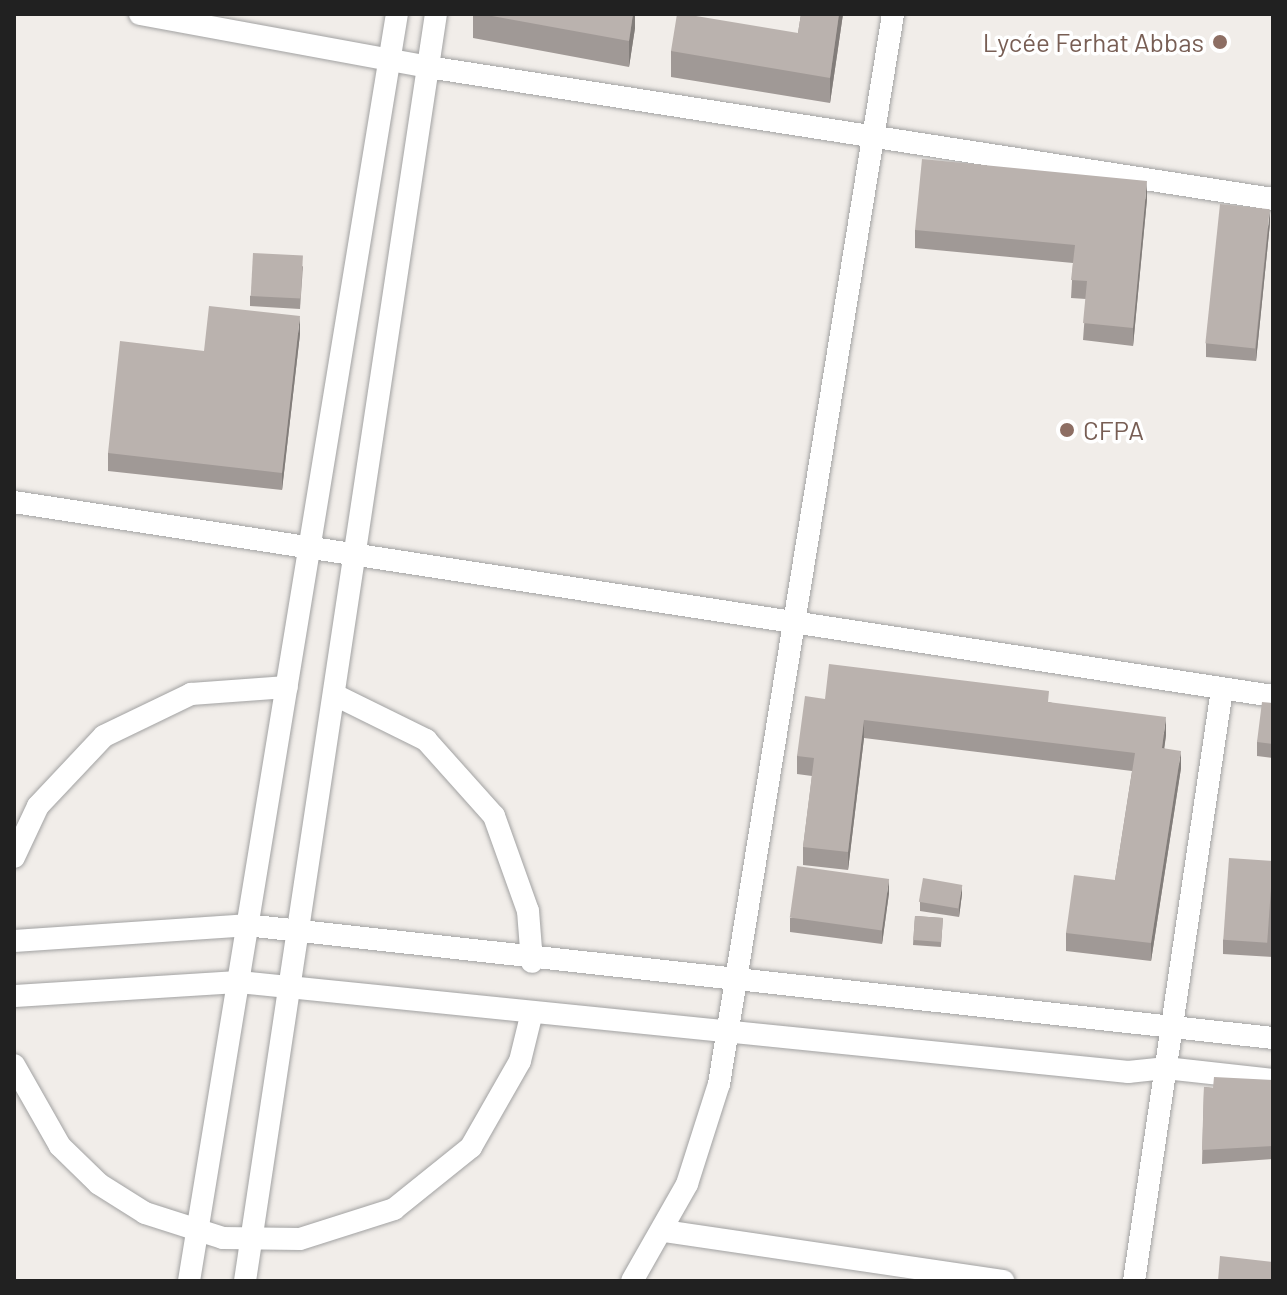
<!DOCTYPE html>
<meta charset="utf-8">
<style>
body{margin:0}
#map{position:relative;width:1287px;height:1295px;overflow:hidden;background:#f1ede9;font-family:Barlow,sans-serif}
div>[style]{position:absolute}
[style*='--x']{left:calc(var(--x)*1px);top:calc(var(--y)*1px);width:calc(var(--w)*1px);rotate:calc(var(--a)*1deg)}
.roads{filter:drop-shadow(0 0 2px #a2a2a2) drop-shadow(0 0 2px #a2a2a2)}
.street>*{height:22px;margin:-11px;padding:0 11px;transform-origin:11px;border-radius:11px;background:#fff}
.wall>*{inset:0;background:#a09996;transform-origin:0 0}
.shaded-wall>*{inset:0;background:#827d7a}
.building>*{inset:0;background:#bab2ae;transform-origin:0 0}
.dots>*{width:22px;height:22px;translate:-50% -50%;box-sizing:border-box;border:4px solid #fff;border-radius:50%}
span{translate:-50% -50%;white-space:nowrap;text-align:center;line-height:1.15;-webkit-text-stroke:7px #fff;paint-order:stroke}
.education-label{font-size:26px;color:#785e54}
.right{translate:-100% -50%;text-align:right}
.left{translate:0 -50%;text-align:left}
.frame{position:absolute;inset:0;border:16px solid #212121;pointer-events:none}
</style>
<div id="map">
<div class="roads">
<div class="street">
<div style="--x:140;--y:14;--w:293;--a:10.4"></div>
<div style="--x:428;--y:67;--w:855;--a:8.88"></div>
<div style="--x:14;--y:502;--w:1274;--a:8.76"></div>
<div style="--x:335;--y:695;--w:102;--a:26.3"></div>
<div style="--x:426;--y:740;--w:102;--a:48.2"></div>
<div style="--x:494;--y:816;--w:101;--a:70.3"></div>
<div style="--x:528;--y:911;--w:51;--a:85.5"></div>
<div style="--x:14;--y:857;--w:56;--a:-64.8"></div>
<div style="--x:38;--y:806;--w:96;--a:-46.7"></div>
<div style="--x:104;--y:736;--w:97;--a:-25.8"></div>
<div style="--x:191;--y:694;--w:96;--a:-4.2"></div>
<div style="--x:14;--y:941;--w:233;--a:-3.9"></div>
<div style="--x:246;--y:925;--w:1033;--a:6.28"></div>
<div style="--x:14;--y:996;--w:225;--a:-3.6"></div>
<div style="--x:239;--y:982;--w:894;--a:5.78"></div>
<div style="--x:1128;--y:1072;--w:37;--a:-6"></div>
<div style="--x:1165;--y:1068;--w:109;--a:6.3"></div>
<div style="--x:14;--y:1065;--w:93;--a:60.4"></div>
<div style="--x:60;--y:1146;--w:54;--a:44.3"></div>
<div style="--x:99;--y:1184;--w:54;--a:32.2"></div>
<div style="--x:145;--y:1213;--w:82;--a:17.8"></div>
<div style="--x:223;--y:1238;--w:77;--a:0.7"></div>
<div style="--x:300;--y:1239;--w:99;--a:-17.7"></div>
<div style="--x:394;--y:1209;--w:99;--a:-38.8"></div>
<div style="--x:471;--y:1147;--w:99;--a:-60.3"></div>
<div style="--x:520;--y:1061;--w:50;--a:-76.2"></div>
<div style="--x:664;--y:1231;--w:343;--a:8.4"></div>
<div style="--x:189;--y:1281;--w:1284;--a:-80.68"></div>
<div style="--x:245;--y:1281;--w:1281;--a:-81.43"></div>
<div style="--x:632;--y:1281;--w:112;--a:-60.4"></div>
<div style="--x:687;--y:1184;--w:105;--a:-72.3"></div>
<div style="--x:719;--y:1084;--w:1084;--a:-80.76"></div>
<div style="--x:1134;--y:1281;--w:599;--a:-81.54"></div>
</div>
</div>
<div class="wall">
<div style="clip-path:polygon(473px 14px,635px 14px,635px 28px,629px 67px,473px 38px)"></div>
<div style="clip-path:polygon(801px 14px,843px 14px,830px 103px,671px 77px,671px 51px,798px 33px)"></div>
<div style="clip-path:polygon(1147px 199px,1133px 346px,1083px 340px,1086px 299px,1071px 298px,1073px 263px,915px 248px,915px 230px)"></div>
<div style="clip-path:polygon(1270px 223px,1256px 361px,1206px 357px,1206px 343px)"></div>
<div style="clip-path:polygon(303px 266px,300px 309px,250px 306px,250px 296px)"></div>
<div style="clip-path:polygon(300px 334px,282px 490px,108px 471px,108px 453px,204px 351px)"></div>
<div style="clip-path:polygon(825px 699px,1049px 702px,1166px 735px,1164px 748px,1181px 768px,1151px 961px,1066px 951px,1066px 933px,1115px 880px,1132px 771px,864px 738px,848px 870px,803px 865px,803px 847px,812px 776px,797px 774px,797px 756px)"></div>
<div style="clip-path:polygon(1273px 703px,1273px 758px,1257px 756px,1257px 742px)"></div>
<div style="clip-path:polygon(1273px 861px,1273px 957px,1223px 954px,1223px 940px)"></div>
<div style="clip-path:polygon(889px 893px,882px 944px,790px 932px,790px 918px)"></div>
<div style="clip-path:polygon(962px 894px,959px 917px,920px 911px,920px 902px)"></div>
<div style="left:915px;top:916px;width:28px;height:29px;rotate:4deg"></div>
<div style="clip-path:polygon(1273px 1080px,1273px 1159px,1202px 1164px,1204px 1087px,1213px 1088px)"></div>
</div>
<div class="shaded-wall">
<div style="clip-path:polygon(633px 14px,635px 14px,635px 28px,629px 67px,629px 41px)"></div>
<div style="clip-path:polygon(839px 14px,843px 14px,830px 103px,830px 78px)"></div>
<div style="clip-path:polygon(1147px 181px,1147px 199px,1133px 346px,1133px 328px)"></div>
<div style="clip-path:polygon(1270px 209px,1270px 223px,1256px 361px,1256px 348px)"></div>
<div style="clip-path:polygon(300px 316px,300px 334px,282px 490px,282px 473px)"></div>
<div style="clip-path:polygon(1166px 717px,1166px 735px,1162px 766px,1162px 748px)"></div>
<div style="clip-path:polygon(864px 720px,864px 738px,848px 870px,848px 852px)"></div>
<div style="clip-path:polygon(1181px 751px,1181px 768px,1151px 961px,1151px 943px)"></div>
<div style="clip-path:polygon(889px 879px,889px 893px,882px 944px,882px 930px)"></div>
<div style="clip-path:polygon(962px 885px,962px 894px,959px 917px,959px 907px)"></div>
</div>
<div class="building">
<div style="clip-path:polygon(481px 14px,633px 14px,629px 41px)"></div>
<div style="clip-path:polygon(677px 14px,684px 14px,798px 33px,801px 14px,839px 14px,830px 78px,671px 51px)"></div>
<div style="clip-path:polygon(922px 159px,1147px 181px,1133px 328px,1083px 323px,1087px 281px,1071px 280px,1075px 245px,915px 230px)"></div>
<div style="left:1220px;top:204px;width:50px;height:140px;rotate:6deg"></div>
<div style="left:253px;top:253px;width:50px;height:43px;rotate:3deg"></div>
<div style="clip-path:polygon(209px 306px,300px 316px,282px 473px,108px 453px,120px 341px,204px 351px)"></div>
<div style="clip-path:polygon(829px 664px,1049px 691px,1048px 702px,1166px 717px,1162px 748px,1181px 751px,1151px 943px,1066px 933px,1074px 875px,1115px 880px,1135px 753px,864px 720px,848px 852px,803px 847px,814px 758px,797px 756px,805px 696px,825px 699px)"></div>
<div style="clip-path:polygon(1262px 702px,1273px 703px,1273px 744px,1257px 742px)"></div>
<div style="left:1229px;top:858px;width:44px;height:82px;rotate:4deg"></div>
<div style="left:797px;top:866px;width:93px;height:52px;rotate:8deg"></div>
<div style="left:923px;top:878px;width:40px;height:24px;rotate:10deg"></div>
<div style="left:915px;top:916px;width:28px;height:24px;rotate:4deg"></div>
<div style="clip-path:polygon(1214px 1077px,1273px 1080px,1273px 1146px,1202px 1150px,1204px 1087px,1213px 1088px)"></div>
<div style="clip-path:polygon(1220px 1256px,1273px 1262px,1273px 1281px,1218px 1281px)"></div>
</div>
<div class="dots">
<div style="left:1220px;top:42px;background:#8d6e63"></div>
<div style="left:1067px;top:430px;background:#8d6e63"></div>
</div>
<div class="education-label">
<span class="right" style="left:1204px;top:42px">Lycée Ferhat Abbas</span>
<span class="left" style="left:1083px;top:430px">CFPA</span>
</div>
<div class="frame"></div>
</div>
